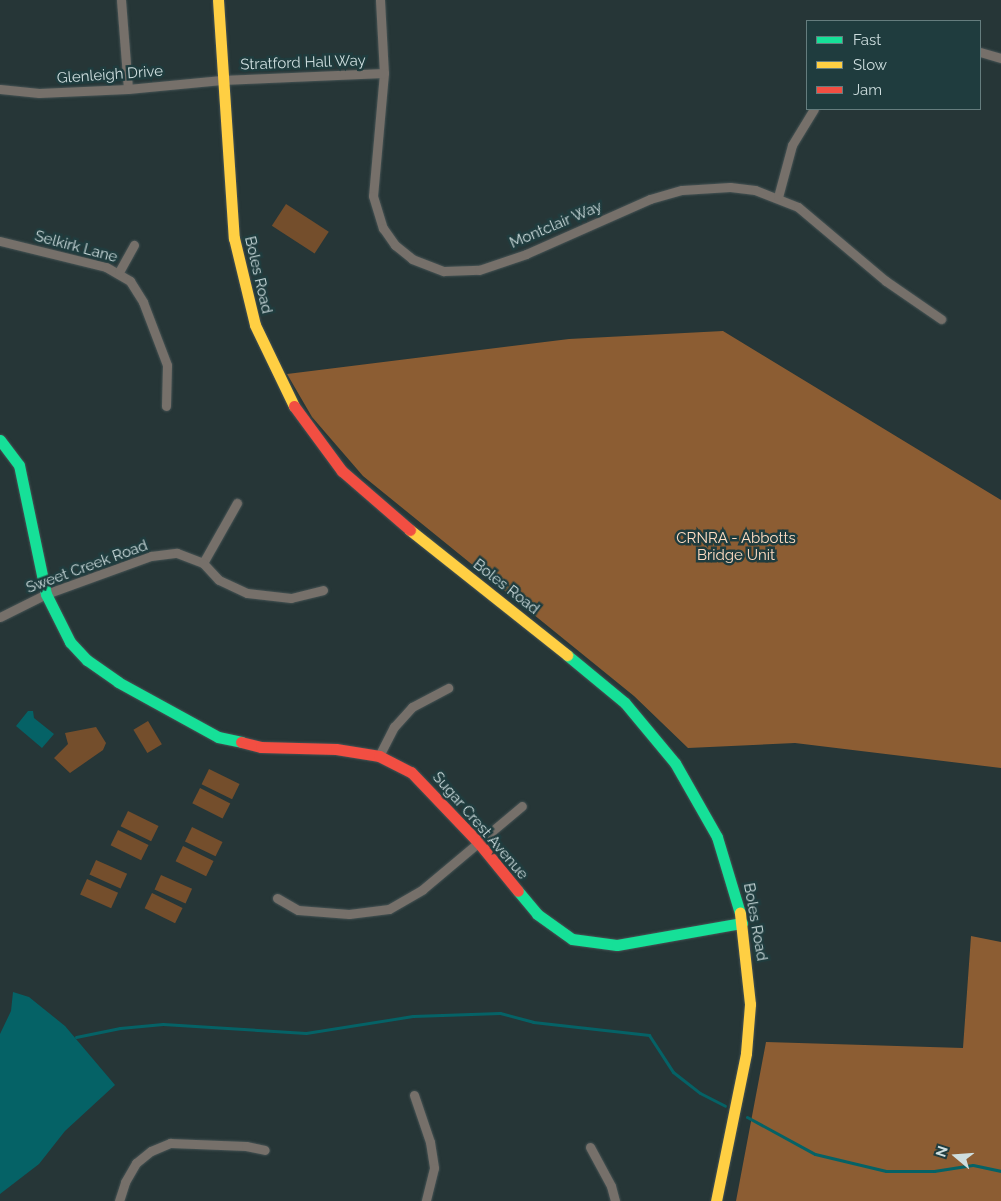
<!DOCTYPE html>
<style>
body{margin:0}
#map{position:relative;width:1001px;height:1201px;overflow:hidden;background:#263637;font-family:Raleway,sans-serif}
div>[style]{position:absolute}
[style*='--x']{left:calc(var(--x)*1px);top:calc(var(--y)*1px);width:calc(var(--w)*1px);rotate:calc(var(--a)*1deg)}
.green>*{inset:0;background:#744e2c;transform-origin:0 0}
.forest>*{inset:0;background:#8c5d33}
.water>*{inset:0;background:#056266}
.stream>*{height:3px;margin:-1.5px;padding:0 1.5px;transform-origin:1.5px;border-radius:1.5px;background:#056266}
.roads{filter:drop-shadow(0 0 1px #465354) drop-shadow(0 0 1px #465354)}
.street>*{height:9px;margin:-4.5px;padding:0 4.5px;transform-origin:4.5px;border-radius:4.5px;background:#76706a}
.fast>*{height:11px;margin:-5.5px;padding:0 5.5px;transform-origin:5.5px;border-radius:5.5px;background:#16e098}
.slow>*{height:11px;margin:-5.5px;padding:0 5.5px;transform-origin:5.5px;border-radius:5.5px;background:#ffcf43}
.jam>*{height:11px;margin:-5.5px;padding:0 5.5px;transform-origin:5.5px;border-radius:5.5px;background:#f24e42}
span{translate:-50% -50%;white-space:nowrap;text-align:center;line-height:1.15;-webkit-text-stroke:5px #1f3c3e;paint-order:stroke}
.street-label{font-size:15px;color:#cededf}
.park-label{font-size:15px;color:#ffddc3}
.legend{position:absolute;left:806px;top:20px;width:175px;height:90px;box-sizing:border-box;background:#1f3c3e;border:1px solid #657d7e;margin:0;padding:6px 9px;list-style:none;font-size:15px;color:#cededf}
.legend li{display:flex;align-items:center;gap:10px;height:25px}
.legend b{width:25px;border:1px solid #657d7e}
.north{position:absolute;left:931px;top:1131px;width:50px;height:50px;-webkit-text-stroke:4px #1f3c3e;paint-order:stroke;rotate:288deg;font-size:14px;font-weight:700;line-height:20px;text-align:center;color:#cededf}
.north::after{content:'';display:block;margin:auto;width:18px;height:22px;background:#cededf;clip-path:polygon(50% 0,100% 100%,50% 72%,0 100%)}
</style>
<div id="map">
<div class="green">
<div style="left:286px;top:204px;width:51px;height:26px;rotate:33deg"></div>
<div style="left:148px;top:721px;width:27px;height:17px;rotate:59deg"></div>
<div style="clip-path:polygon(96px 727px,106px 743px,103px 750px,70px 773px,54px 758px,68px 744px,65px 733px)"></div>
<div style="left:209px;top:769px;width:34px;height:17px;rotate:26deg"></div>
<div style="left:200px;top:788px;width:34px;height:17px;rotate:27deg"></div>
<div style="left:128px;top:811px;width:34px;height:17px;rotate:26deg"></div>
<div style="left:192px;top:827px;width:34px;height:16px;rotate:26deg"></div>
<div style="left:118px;top:830px;width:34px;height:17px;rotate:26deg"></div>
<div style="left:183px;top:846px;width:34px;height:17px;rotate:26deg"></div>
<div style="left:96px;top:860px;width:34px;height:16px;rotate:24deg"></div>
<div style="left:161px;top:875px;width:34px;height:16px;rotate:24deg"></div>
<div style="left:87px;top:879px;width:34px;height:17px;rotate:24deg"></div>
<div style="left:152px;top:893px;width:34px;height:17px;rotate:26deg"></div>
</div>
<div class="forest">
<div style="clip-path:polygon(723px 331px,1001px 500px,1001px 768px,795px 743px,688px 748px,634px 696px,363px 476px,312px 417px,287px 374px,569px 339px)"></div>
<div style="clip-path:polygon(971px 936px,1001px 942px,1001px 1201px,736px 1201px,766px 1042px,963px 1048px)"></div>
</div>
<div class="water">
<div style="clip-path:polygon(28px 711px,33px 711px,34px 718px,54px 734px,42px 748px,16px 726px)"></div>
<div style="clip-path:polygon(13px 992px,29px 997px,65px 1026px,115px 1085px,65px 1131px,39px 1164px,0 1194px,0 1034px,11px 1011px)"></div>
</div>
<div class="stream">
<div style="--x:76;--y:1037;--w:45;--a:-11.6"></div>
<div style="--x:120;--y:1028;--w:43;--a:-5.3"></div>
<div style="--x:163;--y:1024;--w:143;--a:3.6"></div>
<div style="--x:306;--y:1033;--w:108;--a:-9"></div>
<div style="--x:413;--y:1016;--w:87;--a:-2"></div>
<div style="--x:500;--y:1013;--w:34;--a:15"></div>
<div style="--x:533;--y:1022;--w:117;--a:6.4"></div>
<div style="--x:649;--y:1035;--w:44;--a:57"></div>
<div style="--x:673;--y:1072;--w:34;--a:38"></div>
<div style="--x:700;--y:1093;--w:28;--a:27"></div>
<div style="--x:747;--y:1117;--w:77;--a:28.6"></div>
<div style="--x:815;--y:1154;--w:73;--a:13.5"></div>
<div style="--x:886;--y:1171;--w:48;--a:0"></div>
<div style="--x:934;--y:1171;--w:39;--a:-9"></div>
<div style="--x:973;--y:1165;--w:29;--a:12"></div>
</div>
<div class="roads">
<div class="street">
<div style="--x:121;--y:0;--w:89;--a:85.5"></div>
<div style="--x:380;--y:0;--w:73;--a:86.9"></div>
<div style="--x:384;--y:73;--w:123;--a:95.1"></div>
<div style="--x:373;--y:196;--w:34;--a:73"></div>
<div style="--x:383;--y:228;--w:21;--a:55"></div>
<div style="--x:395;--y:245;--w:22;--a:39"></div>
<div style="--x:412;--y:259;--w:34;--a:21"></div>
<div style="--x:444;--y:271;--w:35;--a:-2"></div>
<div style="--x:479;--y:270;--w:50;--a:-18.8"></div>
<div style="--x:526;--y:254;--w:136;--a:-23.9"></div>
<div style="--x:650;--y:199;--w:33;--a:-16"></div>
<div style="--x:682;--y:190;--w:48;--a:-3.6"></div>
<div style="--x:730;--y:187;--w:25;--a:7"></div>
<div style="--x:755;--y:190;--w:46;--a:21.6"></div>
<div style="--x:798;--y:207;--w:115;--a:40.1"></div>
<div style="--x:886;--y:281;--w:67;--a:34.6"></div>
<div style="--x:980;--y:52;--w:22;--a:16"></div>
<div style="--x:0;--y:89;--w:39;--a:6"></div>
<div style="--x:39;--y:93;--w:89;--a:-2.6"></div>
<div style="--x:128;--y:89;--w:94;--a:-5.5"></div>
<div style="--x:222;--y:80;--w:162;--a:-2.5"></div>
<div style="--x:778;--y:197;--w:54;--a:-74.9"></div>
<div style="--x:792;--y:145;--w:42;--a:-58.6"></div>
<div style="--x:0;--y:241;--w:109;--a:13.8"></div>
<div style="--x:106;--y:267;--w:28;--a:30"></div>
<div style="--x:130;--y:281;--w:25;--a:58"></div>
<div style="--x:143;--y:302;--w:67;--a:69.1"></div>
<div style="--x:167;--y:365;--w:41;--a:91.4"></div>
<div style="--x:119;--y:272;--w:31;--a:-61"></div>
<div style="--x:203;--y:563;--w:69;--a:-60.5"></div>
<div style="--x:0;--y:617;--w:51;--a:-26.6"></div>
<div style="--x:46;--y:594;--w:112;--a:-19.9"></div>
<div style="--x:151;--y:556;--w:26;--a:-7"></div>
<div style="--x:177;--y:553;--w:28;--a:21"></div>
<div style="--x:203;--y:563;--w:23;--a:47"></div>
<div style="--x:219;--y:580;--w:31;--a:25"></div>
<div style="--x:247;--y:593;--w:44;--a:6.5"></div>
<div style="--x:291;--y:598;--w:33;--a:-14"></div>
<div style="--x:379;--y:756;--w:33;--a:-63"></div>
<div style="--x:394;--y:727;--w:27;--a:-48"></div>
<div style="--x:412;--y:707;--w:41;--a:-27.8"></div>
<div style="--x:277;--y:898;--w:24;--a:30"></div>
<div style="--x:298;--y:910;--w:51;--a:4.5"></div>
<div style="--x:349;--y:914;--w:40;--a:-7.1"></div>
<div style="--x:389;--y:909;--w:39;--a:-30"></div>
<div style="--x:423;--y:889;--w:129;--a:-40"></div>
<div style="--x:414;--y:1095;--w:50;--a:71.2"></div>
<div style="--x:430;--y:1142;--w:26;--a:81"></div>
<div style="--x:434;--y:1168;--w:34;--a:104"></div>
<div style="--x:590;--y:1147;--w:44;--a:61.7"></div>
<div style="--x:611;--y:1186;--w:16;--a:75"></div>
<div style="--x:119;--y:1201;--w:20;--a:-72"></div>
<div style="--x:125;--y:1182;--w:22;--a:-60"></div>
<div style="--x:136;--y:1163;--w:19;--a:-39"></div>
<div style="--x:151;--y:1151;--w:21;--a:-23"></div>
<div style="--x:170;--y:1143;--w:76;--a:2.3"></div>
<div style="--x:246;--y:1146;--w:19;--a:12"></div>
</div>
<div class="fast">
<div style="--x:0;--y:440;--w:31;--a:53"></div>
<div style="--x:19;--y:465;--w:132;--a:78.2"></div>
<div style="--x:46;--y:594;--w:54;--a:63.4"></div>
<div style="--x:70;--y:642;--w:25;--a:47"></div>
<div style="--x:87;--y:660;--w:38;--a:35"></div>
<div style="--x:118;--y:682;--w:114;--a:28.8"></div>
<div style="--x:218;--y:737;--w:24;--a:12"></div>
<div style="--x:567;--y:655;--w:75;--a:39.6"></div>
<div style="--x:625;--y:703;--w:78;--a:50.2"></div>
<div style="--x:675;--y:763;--w:85;--a:60.4"></div>
<div style="--x:717;--y:837;--w:79;--a:73.2"></div>
<div style="--x:518;--y:891;--w:30;--a:50"></div>
<div style="--x:537;--y:914;--w:43;--a:35.5"></div>
<div style="--x:572;--y:939;--w:45;--a:7.6"></div>
<div style="--x:617;--y:945;--w:127;--a:-10"></div>
</div>
<div class="slow">
<div style="--x:218;--y:0;--w:239;--a:86.2"></div>
<div style="--x:234;--y:238;--w:89;--a:76.4"></div>
<div style="--x:255;--y:325;--w:90;--a:64.3"></div>
<div style="--x:410;--y:530;--w:201;--a:38.5"></div>
<div style="--x:716;--y:1201;--w:151;--a:-78.5"></div>
<div style="--x:746;--y:1053;--w:49;--a:-85.3"></div>
<div style="--x:750;--y:1004;--w:92;--a:-96.3"></div>
</div>
<div class="jam">
<div style="--x:294;--y:406;--w:81;--a:53.6"></div>
<div style="--x:342;--y:471;--w:90;--a:40.9"></div>
<div style="--x:241;--y:742;--w:21;--a:14"></div>
<div style="--x:261;--y:747;--w:75;--a:1.5"></div>
<div style="--x:336;--y:749;--w:44;--a:9.2"></div>
<div style="--x:379;--y:756;--w:36;--a:27"></div>
<div style="--x:411;--y:772;--w:97;--a:46.3"></div>
<div style="--x:478;--y:842;--w:63;--a:50.8"></div>
</div>
</div>
<div class="street-label">
<span style="left:303px;top:63px;rotate:-2deg">Stratford Hall Way</span>
<span style="left:110px;top:75px;rotate:-4deg">Glenleigh Drive</span>
<span style="left:556px;top:225px;rotate:-23deg">Montclair Way</span>
<span style="left:76px;top:247px;rotate:15deg">Selkirk Lane</span>
<span style="left:258px;top:275px;rotate:77deg">Boles Road</span>
<span style="left:87px;top:567px;rotate:-20deg">Sweet Creek Road</span>
<span style="left:506px;top:587px;rotate:38deg">Boles Road</span>
<span style="left:480px;top:826px;rotate:49deg">Sugar Crest Avenue</span>
<span style="left:755px;top:922px;rotate:80deg">Boles Road</span>
</div>
<div class="park-label">
<span style="left:736px;top:547px">CRNRA - Abbotts<br>Bridge Unit</span>
</div>
<ul class="legend">
<li><b style="height:6px;background:#16e098"></b>Fast</li>
<li><b style="height:6px;background:#ffcf43"></b>Slow</li>
<li><b style="height:6px;background:#f24e42"></b>Jam</li>
</ul>
<div class="north">N</div>
</div>
